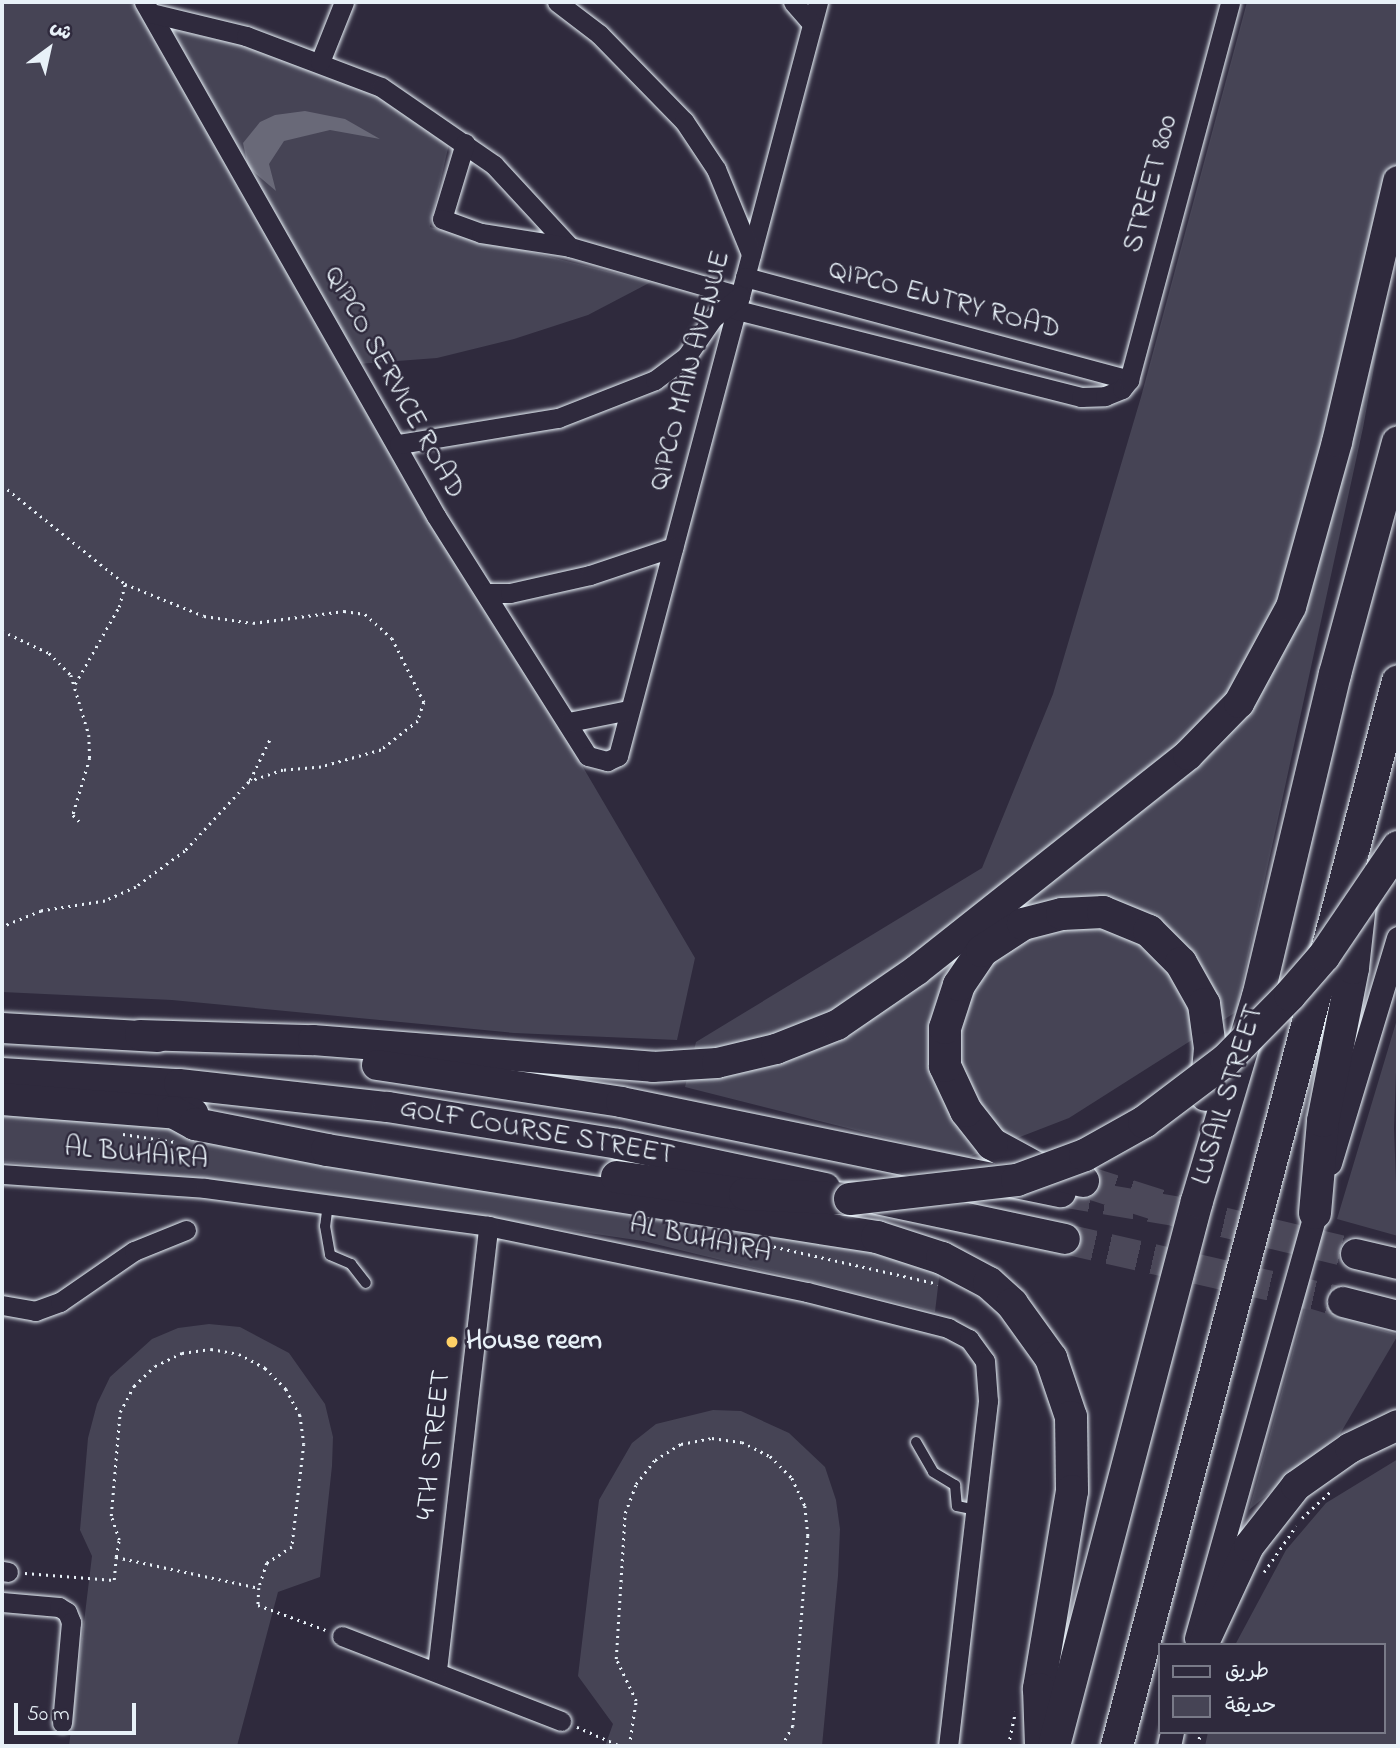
<!DOCTYPE html>
<meta charset="utf-8">
<style>
body{margin:0}
#map{position:relative;width:1400px;height:1748px;overflow:hidden;background:#2f2a3d;font-family:"Indie Flower","Playpen Sans Arabic",sans-serif}
div>[style]{position:absolute}
[style*='--x']{left:calc(var(--x)*1px);top:calc(var(--y)*1px);width:calc(var(--w)*1px);rotate:calc(var(--a)*1deg)}
.green>*{inset:0;background:#464455}
.water>*{inset:0;background:#696978}
.primary-tunnel>*{height:30px;margin-top:-15px;transform-origin:0;background:repeating-linear-gradient(90deg,#4b4859 0 30px,transparent 0 45px)}
.trunk-tunnel>*{height:32px;margin-top:-16px;transform-origin:0;background:repeating-linear-gradient(90deg,#4b4859 0 32px,transparent 0 48px)}
.path>*{height:2.5px;margin-top:-1.25px;transform-origin:0;background:repeating-linear-gradient(90deg,#e8f1f8 0 2px,transparent 0 7px)}
.roads{filter:drop-shadow(0 0 2px #e8f1f8) drop-shadow(0 0 2px #e8f1f8)}
.service>*{height:10px;margin:-5px;padding:0 5px;transform-origin:5px;border-radius:5px;background:#2f2a3d}
.minor>*{height:19px;margin:-9.5px;padding:0 9.5px;transform-origin:9.5px;border-radius:9.5px;background:#2f2a3d}
.tertiary>*{height:23px;margin:-11.5px;padding:0 11.5px;transform-origin:11.5px;border-radius:11.5px;background:#2f2a3d}
.primary>*{height:30px;margin:-15px;padding:0 15px;transform-origin:15px;border-radius:15px;background:#2f2a3d}
.trunk>*{height:32px;margin:-16px;padding:0 16px;transform-origin:16px;border-radius:16px;background:#2f2a3d}
.bridges{filter:drop-shadow(0 0 2px #e8f1f8) drop-shadow(0 0 2px #e8f1f8)}
.trunk-bridge>*{height:32px;margin:-16px;padding:0 16px;transform-origin:16px;border-radius:16px;background:#2f2a3d}
.dots>*{width:19px;height:19px;translate:-50% -50%;box-sizing:border-box;border:4px solid #2f2a3d;border-radius:50%}
span{translate:-50% -50%;white-space:nowrap;text-align:center;line-height:1.15;-webkit-text-stroke:5px #2f2a3d;paint-order:stroke}
.street-label{font-size:28px;color:#e8f1f8}
.poi-label{font-size:28px;color:#e8f1f8;font-weight:700}
.left{translate:0 -50%;text-align:left}
.frame{position:absolute;inset:0;border:4px solid #e8f1f8;pointer-events:none}
.legend{position:absolute;left:1158px;top:1643px;width:228px;height:91px;box-sizing:border-box;background:#2f2a3d;border:2px solid #797a88;margin:0;padding:9px 12px;list-style:none;font-size:21px;color:#e8f1f8}
.legend li{display:flex;align-items:center;gap:14px;height:35px}
.legend b{width:35px;border:2px solid #797a88}
.north{position:absolute;left:14px;top:14px;width:70px;height:70px;-webkit-text-stroke:5px #2f2a3d;paint-order:stroke;rotate:33deg;font-size:19px;font-weight:700;line-height:28px;text-align:center;color:#e8f1f8}
.north::after{content:'';display:block;margin:auto;width:24px;height:32px;background:#e8f1f8;clip-path:polygon(50% 0,100% 100%,50% 72%,0 100%)}
.scale{position:absolute;left:14px;top:1703px;width:122px;height:32px;box-sizing:border-box;border:4px solid #e8f1f8;border-top:0;padding-left:9px;font-size:21px;line-height:24px;white-space:nowrap;color:#e8f1f8;-webkit-text-stroke:5px #2f2a3d;paint-order:stroke}
</style>
<div id="map">
<div class="green">
<div style="clip-path:polygon(2px 2px,134px 2px,695px 958px,677px 1040px,514px 1033px,172px 1000px,2px 992px)"></div>
<div style="clip-path:polygon(1247px 2px,1398px 2px,1398px 235px,1363px 428px,1236px 1012px,1069px 1118px,966px 1158px,685px 1087px,696px 1042px,982px 868px,1053px 694px,1141px 397px)"></div>
<div style="clip-path:polygon(165px 28px,255px 48px,321px 71px,380px 97px,449px 144px,430px 227px,651px 282px,588px 315px,514px 339px,437px 358px,358px 364px)"></div>
<div style="clip-path:polygon(1398px 1016px,1394px 1128px,1398px 1236px,1337px 1219px)"></div>
<div style="clip-path:polygon(2px 1107px,155px 1124px,817px 1237px,940px 1270px,935px 1312px,643px 1241px,262px 1185px,2px 1162px)"></div>
<div style="clip-path:polygon(1305px 1307px,1398px 1335px,1340px 1434px,1249px 1510px)"></div>
<div style="clip-path:polygon(209px 1324px,240px 1327px,289px 1353px,325px 1404px,333px 1437px,332px 1466px,320px 1577px,278px 1592px,237px 1746px,69px 1746px,92px 1556px,80px 1530px,88px 1438px,97px 1404px,110px 1377px,152px 1339px,178px 1328px)"></div>
<div style="clip-path:polygon(713px 1410px,741px 1411px,789px 1433px,825px 1467px,836px 1500px,840px 1529px,838px 1576px,822px 1746px,605px 1746px,613px 1724px,578px 1676px,599px 1500px,632px 1443px,656px 1424px)"></div>
<div style="clip-path:polygon(1398px 1459px,1398px 1746px,1205px 1746px,1208px 1732px,1384px 1732px,1384px 1645px,1235px 1645px,1286px 1550px,1326px 1503px)"></div>
</div>
<div class="water">
<div style="clip-path:polygon(305px 111px,345px 119px,380px 139px,330px 130px,284px 141px,269px 164px,276px 191px,248px 167px,243px 143px,260px 122px,275px 115px)"></div>
</div>
<div class="primary-tunnel">
<div style="--x:1061;--y:1192;--w:121;--a:9.5"></div>
<div style="--x:1180;--y:1212;--w:181;--a:13.4"></div>
<div style="--x:1065;--y:1239;--w:285;--a:12.8"></div>
</div>
<div class="trunk-tunnel">
<div style="--x:1083;--y:1181;--w:102;--a:17.7"></div>
</div>
<div class="path">
<div style="--x:2;--y:485;--w:158;--a:38.8"></div>
<div style="--x:125;--y:584;--w:85;--a:22.1"></div>
<div style="--x:204;--y:616;--w:49;--a:8.1"></div>
<div style="--x:253;--y:623;--w:92;--a:-7.5"></div>
<div style="--x:344;--y:611;--w:21;--a:8"></div>
<div style="--x:365;--y:614;--w:36;--a:42"></div>
<div style="--x:392;--y:638;--w:72;--a:63.4"></div>
<div style="--x:424;--y:702;--w:20;--a:108"></div>
<div style="--x:418;--y:721;--w:47;--a:141.9"></div>
<div style="--x:381;--y:750;--w:62;--a:164.2"></div>
<div style="--x:321;--y:767;--w:38;--a:175"></div>
<div style="--x:283;--y:770;--w:36;--a:161"></div>
<div style="--x:249;--y:782;--w:94;--a:132.8"></div>
<div style="--x:185;--y:851;--w:61;--a:143.7"></div>
<div style="--x:136;--y:887;--w:34;--a:156"></div>
<div style="--x:105;--y:901;--w:65;--a:171.1"></div>
<div style="--x:41;--y:911;--w:42;--a:157.7"></div>
<div style="--x:2;--y:631;--w:52;--a:25.1"></div>
<div style="--x:49;--y:653;--w:31;--a:45"></div>
<div style="--x:71;--y:675;--w:63;--a:73.3"></div>
<div style="--x:89;--y:735;--w:23;--a:88"></div>
<div style="--x:90;--y:758;--w:59;--a:106.6"></div>
<div style="--x:73;--y:815;--w:14;--a:45"></div>
<div style="--x:75;--y:684;--w:89;--a:-60.3"></div>
<div style="--x:119;--y:607;--w:24;--a:-75"></div>
<div style="--x:250;--y:780;--w:46;--a:-64"></div>
<div style="--x:123;--y:1134;--w:53;--a:8.7"></div>
<div style="--x:767;--y:1245;--w:175;--a:12.8"></div>
<div style="--x:1302;--y:1518;--w:40;--a:-43"></div>
<div style="--x:116;--y:1557;--w:17;--a:-80"></div>
<div style="--x:119;--y:1540;--w:25;--a:-108"></div>
<div style="--x:111;--y:1516;--w:104;--a:-85.1"></div>
<div style="--x:120;--y:1412;--w:30;--a:-62"></div>
<div style="--x:134;--y:1386;--w:29;--a:-44"></div>
<div style="--x:155;--y:1366;--w:30;--a:-26"></div>
<div style="--x:182;--y:1353;--w:29;--a:-8"></div>
<div style="--x:211;--y:1349;--w:28;--a:10"></div>
<div style="--x:239;--y:1354;--w:30;--a:28"></div>
<div style="--x:265;--y:1368;--w:30;--a:45"></div>
<div style="--x:286;--y:1389;--w:30;--a:62"></div>
<div style="--x:300;--y:1415;--w:29;--a:82"></div>
<div style="--x:304;--y:1444;--w:104;--a:96.6"></div>
<div style="--x:292;--y:1547;--w:30;--a:147"></div>
<div style="--x:267;--y:1563;--w:26;--a:108"></div>
<div style="--x:1264;--y:1572;--w:56;--a:-55.2"></div>
<div style="--x:25;--y:1573;--w:89;--a:4.5"></div>
<div style="--x:114;--y:1580;--w:23;--a:-85"></div>
<div style="--x:116;--y:1557;--w:146;--a:12.2"></div>
<div style="--x:259;--y:1588;--w:17;--a:93"></div>
<div style="--x:258;--y:1605;--w:72;--a:20.2"></div>
<div style="--x:577;--y:1727;--w:48;--a:23.4"></div>
<div style="--x:629;--y:1746;--w:46;--a:-81.2"></div>
<div style="--x:636;--y:1701;--w:47;--a:-115.5"></div>
<div style="--x:616;--y:1659;--w:146;--a:-86.5"></div>
<div style="--x:625;--y:1513;--w:31;--a:-69"></div>
<div style="--x:636;--y:1484;--w:31;--a:-52"></div>
<div style="--x:655;--y:1460;--w:31;--a:-32"></div>
<div style="--x:681;--y:1444;--w:32;--a:-11"></div>
<div style="--x:712;--y:1438;--w:30;--a:8"></div>
<div style="--x:742;--y:1442;--w:31;--a:27"></div>
<div style="--x:770;--y:1456;--w:31;--a:45"></div>
<div style="--x:792;--y:1478;--w:31;--a:65"></div>
<div style="--x:805;--y:1506;--w:30;--a:84"></div>
<div style="--x:808;--y:1536;--w:191;--a:94.5"></div>
<div style="--x:793;--y:1726;--w:23;--a:119"></div>
<div style="--x:1008;--y:1746;--w:35;--a:-78"></div>
<div style="--x:1198;--y:1746;--w:14;--a:-82"></div>
</div>
<div class="roads">
<div class="service">
<div style="--x:328;--y:1203;--w:23;--a:97"></div>
<div style="--x:325;--y:1226;--w:29;--a:80"></div>
<div style="--x:330;--y:1255;--w:23;--a:23"></div>
<div style="--x:351;--y:1264;--w:24;--a:52"></div>
<div style="--x:916;--y:1442;--w:34;--a:60"></div>
<div style="--x:933;--y:1472;--w:26;--a:31"></div>
<div style="--x:955;--y:1485;--w:21;--a:85"></div>
<div style="--x:957;--y:1506;--w:19;--a:12"></div>
</div>
<div class="minor">
<div style="--x:144;--y:2;--w:591;--a:60.4"></div>
<div style="--x:436;--y:516;--w:284;--a:57.7"></div>
<div style="--x:588;--y:756;--w:20;--a:15"></div>
<div style="--x:607;--y:761;--w:12;--a:-24"></div>
<div style="--x:618;--y:756;--w:780;--a:-75.14"></div>
<div style="--x:557;--y:2;--w:53;--a:37.3"></div>
<div style="--x:599;--y:34;--w:122;--a:45.7"></div>
<div style="--x:684;--y:121;--w:58;--a:56.3"></div>
<div style="--x:716;--y:169;--w:92;--a:67.6"></div>
<div style="--x:793;--y:2;--w:29;--a:49"></div>
<div style="--x:151;--y:13;--w:98;--a:13.6"></div>
<div style="--x:246;--y:36;--w:144;--a:20.7"></div>
<div style="--x:381;--y:87;--w:137;--a:34.6"></div>
<div style="--x:494;--y:165;--w:112;--a:47.2"></div>
<div style="--x:570;--y:247;--w:177;--a:16.1"></div>
<div style="--x:320;--y:62;--w:65;--a:-68.2"></div>
<div style="--x:465;--y:143;--w:79;--a:106.8"></div>
<div style="--x:442;--y:219;--w:41;--a:19.7"></div>
<div style="--x:481;--y:233;--w:90;--a:8.9"></div>
<div style="--x:745;--y:277;--w:398;--a:15"></div>
<div style="--x:737;--y:310;--w:355;--a:14.2"></div>
<div style="--x:1081;--y:397;--w:24;--a:-2"></div>
<div style="--x:1105;--y:396;--w:18;--a:-22"></div>
<div style="--x:1122;--y:389;--w:11;--a:-52"></div>
<div style="--x:1129;--y:380;--w:391;--a:-75"></div>
<div style="--x:399;--y:444;--w:161;--a:-9.3"></div>
<div style="--x:558;--y:418;--w:104;--a:-21.4"></div>
<div style="--x:655;--y:380;--w:39;--a:-37"></div>
<div style="--x:686;--y:357;--w:47;--a:-55.3"></div>
<div style="--x:713;--y:318;--w:35;--a:-39"></div>
<div style="--x:487;--y:593;--w:23;--a:0"></div>
<div style="--x:510;--y:593;--w:82;--a:-12.7"></div>
<div style="--x:590;--y:575;--w:88;--a:-18.6"></div>
<div style="--x:569;--y:722;--w:61;--a:-11.3"></div>
<div style="--x:2;--y:1174;--w:203;--a:3.9"></div>
<div style="--x:205;--y:1188;--w:286;--a:7.6"></div>
<div style="--x:488;--y:1226;--w:326;--a:11.7"></div>
<div style="--x:807;--y:1292;--w:146;--a:14.3"></div>
<div style="--x:948;--y:1328;--w:24;--a:28"></div>
<div style="--x:969;--y:1339;--w:27;--a:54"></div>
<div style="--x:985;--y:1361;--w:40;--a:85.7"></div>
<div style="--x:988;--y:1401;--w:347;--a:96.6"></div>
<div style="--x:2;--y:1305;--w:34;--a:10"></div>
<div style="--x:35;--y:1311;--w:27;--a:-20"></div>
<div style="--x:60;--y:1302;--w:90;--a:-34.6"></div>
<div style="--x:134;--y:1251;--w:56;--a:-22"></div>
<div style="--x:2;--y:1571;--w:6;--a:9"></div>
<div style="--x:2;--y:1602;--w:57;--a:5"></div>
<div style="--x:59;--y:1607;--w:9;--a:32"></div>
<div style="--x:67;--y:1612;--w:11;--a:68"></div>
<div style="--x:71;--y:1622;--w:101;--a:95.1"></div>
<div style="--x:342;--y:1636;--w:235;--a:21.2"></div>
<div style="--x:437;--y:1670;--w:447;--a:-83.4"></div>
</div>
<div class="tertiary">
<div style="--x:1330;--y:1163;--w:235;--a:-73.2"></div>
<div style="--x:1196;--y:1638;--w:455;--a:-74.3"></div>
<div style="--x:1169;--y:1746;--w:14;--a:-78"></div>
</div>
<div class="primary">
<div style="--x:2;--y:1028;--w:156;--a:3.3"></div>
<div style="--x:140;--y:1035;--w:173;--a:1.7"></div>
<div style="--x:313;--y:1040;--w:341;--a:4.5"></div>
<div style="--x:653;--y:1067;--w:64;--a:-3.6"></div>
<div style="--x:717;--y:1063;--w:61;--a:-13.3"></div>
<div style="--x:776;--y:1049;--w:66;--a:-21.5"></div>
<div style="--x:837;--y:1025;--w:97;--a:-34.5"></div>
<div style="--x:917;--y:970;--w:346;--a:-38.4"></div>
<div style="--x:1188;--y:755;--w:73;--a:-45.6"></div>
<div style="--x:1239;--y:703;--w:109;--a:-61.6"></div>
<div style="--x:1291;--y:607;--w:171;--a:-74.4"></div>
<div style="--x:1337;--y:442;--w:268;--a:-76.8"></div>
<div style="--x:377;--y:1065;--w:247;--a:8.6"></div>
<div style="--x:621;--y:1102;--w:449;--a:11.6"></div>
<div style="--x:2;--y:1073;--w:177;--a:3.6"></div>
<div style="--x:179;--y:1084;--w:210;--a:6.3"></div>
<div style="--x:388;--y:1107;--w:233;--a:9.1"></div>
<div style="--x:618;--y:1144;--w:212;--a:12"></div>
<div style="--x:877;--y:1199;--w:192;--a:12"></div>
<div style="--x:1356;--y:1254;--w:43;--a:13.4"></div>
<div style="--x:1343;--y:1302;--w:57;--a:14.3"></div>
<div style="--x:1203;--y:1645;--w:109;--a:-65.1"></div>
<div style="--x:1249;--y:1546;--w:76;--a:-51.9"></div>
<div style="--x:1296;--y:1486;--w:66;--a:-35.1"></div>
<div style="--x:1350;--y:1448;--w:53;--a:-25.6"></div>
</div>
<div class="trunk">
<div style="--x:2;--y:1099;--w:191;--a:4.5"></div>
<div style="--x:173;--y:1112;--w:25;--a:29"></div>
<div style="--x:195;--y:1124;--w:135;--a:11.1"></div>
<div style="--x:327;--y:1150;--w:557;--a:8.99"></div>
<div style="--x:877;--y:1237;--w:68;--a:17.9"></div>
<div style="--x:942;--y:1258;--w:53;--a:28"></div>
<div style="--x:989;--y:1283;--w:31;--a:42"></div>
<div style="--x:1012;--y:1304;--w:67;--a:54.2"></div>
<div style="--x:1051;--y:1358;--w:62;--a:71.3"></div>
<div style="--x:1071;--y:1417;--w:74;--a:89.2"></div>
<div style="--x:1072;--y:1491;--w:201;--a:99.5"></div>
<div style="--x:1039;--y:1689;--w:57;--a:88"></div>
<div style="--x:617;--y:1177;--w:129;--a:7.6"></div>
<div style="--x:745;--y:1194;--w:105;--a:2.7"></div>
<div style="--x:1083;--y:1181;--w:42;--a:-166.3"></div>
<div style="--x:1042;--y:1171;--w:57;--a:-151.6"></div>
<div style="--x:992;--y:1144;--w:42;--a:-128.2"></div>
<div style="--x:966;--y:1111;--w:50;--a:-115"></div>
<div style="--x:945;--y:1066;--w:38;--a:-90"></div>
<div style="--x:945;--y:1028;--w:45;--a:-72"></div>
<div style="--x:959;--y:985;--w:41;--a:-55.9"></div>
<div style="--x:982;--y:951;--w:49;--a:-33.4"></div>
<div style="--x:1023;--y:924;--w:40;--a:-14.4"></div>
<div style="--x:1062;--y:914;--w:41;--a:-2.8"></div>
<div style="--x:1103;--y:912;--w:50;--a:22.4"></div>
<div style="--x:1149;--y:931;--w:45;--a:45"></div>
<div style="--x:1181;--y:963;--w:47;--a:60.7"></div>
<div style="--x:1204;--y:1004;--w:44;--a:82.2"></div>
<div style="--x:1210;--y:1048;--w:47;--a:94.9"></div>
<div style="--x:1315;--y:1213;--w:92;--a:-85"></div>
<div style="--x:1323;--y:1121;--w:156;--a:-78.9"></div>
<div style="--x:1353;--y:968;--w:72;--a:-83.7"></div>
<div style="--x:1054;--y:1746;--w:563;--a:-75.3"></div>
<div style="--x:1197;--y:1201;--w:213;--a:-73.4"></div>
<div style="--x:1258;--y:997;--w:332;--a:-76.6"></div>
<div style="--x:1335;--y:674;--w:240;--a:-74.8"></div>
<div style="--x:1117;--y:1746;--w:1101;--a:-75.22"></div>
</div>
</div>
<div class="bridges">
<div class="trunk-bridge">
<div style="--x:850;--y:1199;--w:168;--a:-6.5"></div>
<div style="--x:1017;--y:1180;--w:72;--a:-20.2"></div>
<div style="--x:1085;--y:1155;--w:68;--a:-29.2"></div>
<div style="--x:1144;--y:1122;--w:103;--a:-37.1"></div>
<div style="--x:1226;--y:1060;--w:91;--a:-45.4"></div>
<div style="--x:1290;--y:995;--w:52;--a:-48.9"></div>
<div style="--x:1324;--y:956;--w:132;--a:-55.8"></div>
</div>
</div>
<div class="dots">
<div style="left:452px;top:1342px;background:#ffd166"></div>
</div>
<div class="street-label">
<span style="left:1152px;top:184px;rotate:-75deg">STREET 800</span>
<span style="left:944px;top:301px;rotate:15deg">QIPCO ENTRY ROAD</span>
<span style="left:691px;top:371px;rotate:-75deg">QIPCO MAIN AVENUE</span>
<span style="left:393px;top:383px;rotate:61deg">QIPCO SERVICE ROAD</span>
<span style="left:1229px;top:1095px;rotate:-73deg">LUSAIL STREET</span>
<span style="left:537px;top:1133px;rotate:10deg">GOLF COURSE STREET</span>
<span style="left:136px;top:1155px;rotate:5deg">AL BUHAIRA</span>
<span style="left:700px;top:1240px;rotate:12deg">AL BUHAIRA</span>
<span style="left:435px;top:1445px;rotate:-84deg">4TH STREET</span>
</div>
<div class="poi-label">
<span class="left" style="left:466px;top:1342px">House reem</span>
</div>
<div class="frame"></div>
<ul class="legend">
<li><b style="height:9px;background:#2f2a3d"></b>طريق</li>
<li><b style="height:19px;background:#464455"></b>حديقة</li>
</ul>
<div class="north">ش</div>
<div class="scale">50 m</div>
</div>
